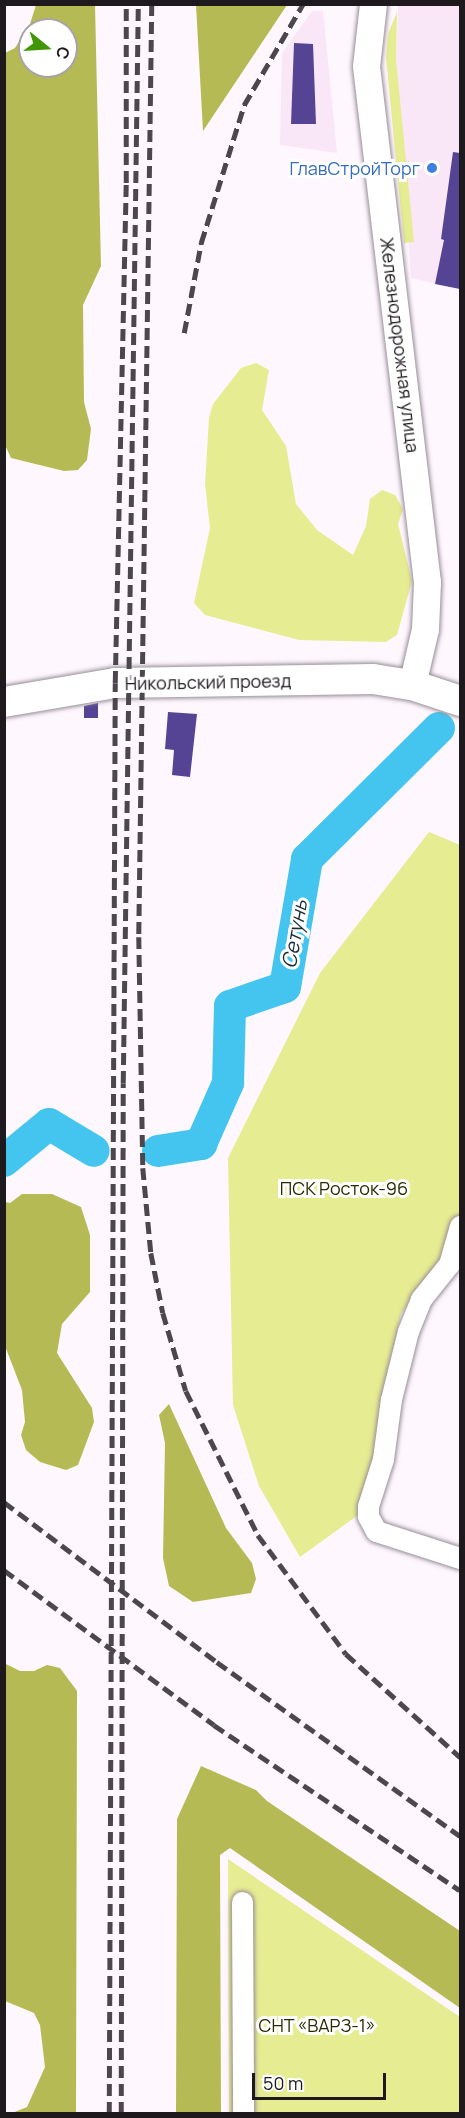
<!DOCTYPE html>
<meta charset="utf-8">
<style>
body{margin:0}
#map{position:relative;width:465px;height:2118px;overflow:hidden;background:#fef7fe;font-family:Manrope,sans-serif}
div>[style]{position:absolute}
[style*='--x']{left:calc(var(--x)*1px);top:calc(var(--y)*1px);width:calc(var(--w)*1px);rotate:calc(var(--a)*1deg)}
.built>*{inset:0;background:#f9e7f8}
.green>*{inset:0;background:#e6ec91}
.forest>*{inset:0;background:#b6ba55}
.river>*{height:32px;margin:-16px;padding:0 16px;transform-origin:16px;border-radius:16px;background:#44c5ef}
.building>*{inset:0;background:#544493}
.roads{filter:drop-shadow(0 0 2px #988d97) drop-shadow(0 0 2px #988d97)}
.minor>*{height:21px;margin:-10.5px;padding:0 10.5px;transform-origin:10.5px;border-radius:10.5px;background:#fff}
.tertiary>*{height:27px;margin:-13.5px;padding:0 13.5px;transform-origin:13.5px;border-radius:13.5px;background:#fff}
.secondary>*{height:30px;margin:-15px;padding:0 15px;transform-origin:15px;border-radius:15px;background:#fff}
.rail>*{height:4.5px;margin-top:-2.25px;transform-origin:0;background:repeating-linear-gradient(90deg,#4c474c 0 12px,transparent 0 18px)}
.dots>*{width:16px;height:16px;translate:-50% -50%;box-sizing:border-box;border:3px solid #fff;border-radius:50%}
span{translate:-50% -50%;white-space:nowrap;text-align:center;line-height:1.15;-webkit-text-stroke:6px #fff;paint-order:stroke}
.shop-label{font-size:18px;color:#366cbe}
.right{translate:-100% -50%;text-align:right}
.street-label{font-size:18px;color:#1d191d}
.park-label{font-size:18px;color:#2a2c00}
.water-label{font-size:20px;color:#182d35;font-style:italic}
.frame{position:absolute;inset:0;border:6px solid #1d191d;pointer-events:none}
.north{position:absolute;left:18px;top:18px;width:60px;height:60px;box-sizing:border-box;background:#fff;border:2px solid #a5a3a5;border-radius:50%;rotate:108deg;font-size:16px;font-weight:700;line-height:24px;text-align:center;color:#1d191d}
.north::after{content:'';display:block;margin:auto;width:21px;height:27px;background:#419605;clip-path:polygon(50% 0,100% 100%,50% 72%,0 100%)}
.scale{position:absolute;left:252px;top:2073px;width:134px;height:27px;box-sizing:border-box;border:3px solid #1d191d;border-top:0;padding-left:8px;font-size:18px;line-height:21px;white-space:nowrap;color:#1d191d;-webkit-text-stroke:4px #fff;paint-order:stroke}
</style>
<div id="map">
<div class="built">
<div style="clip-path:polygon(398px 5px,460px 5px,460px 289px,411px 278px,396px 59px)"></div>
<div style="clip-path:polygon(312px 11px,323px 11px,337px 153px,280px 145px,282px 53px)"></div>
</div>
<div class="green">
<div style="clip-path:polygon(397px 12px,396px 59px,414px 242px,404px 243px,386px 57px,388px 34px)"></div>
<div style="clip-path:polygon(256px 363px,269px 370px,262px 410px,286px 446px,296px 504px,317px 530px,353px 555px,366px 526px,370px 499px,382px 490px,395px 495px,403px 509px,398px 524px,412px 581px,397px 635px,386px 642px,299px 640px,205px 615px,194px 603px,210px 528px,205px 484px,209px 418px,213px 404px,241px 368px)"></div>
<div style="clip-path:polygon(429px 832px,460px 845px,460px 1219px,450px 1249px,401px 1314px,379px 1410px,380px 1444px,365px 1510px,300px 1557px,259px 1486px,233px 1405px,228px 1158px,320px 973px)"></div>
<div style="clip-path:polygon(228px 1859px,460px 2017px,460px 2113px,229px 2113px)"></div>
</div>
<div class="forest">
<div style="clip-path:polygon(evenodd,36px 5px,95px 5px,101px 266px,83px 305px,84px 402px,91px 429px,87px 460px,78px 470px,64px 471px,11px 458px,5px 445px,5px 53px,15px 48px,30px 24px,36px 5px,30px 30px,66px 30px,66px 66px,30px 66px,30px 30px)"></div>
<div style="clip-path:polygon(196px 5px,287px 5px,203px 131px)"></div>
<div style="clip-path:polygon(22px 1194px,52px 1194px,81px 1207px,90px 1235px,90px 1292px,62px 1324px,57px 1353px,92px 1408px,94px 1422px,78px 1465px,66px 1470px,40px 1462px,26px 1450px,21px 1435px,25px 1422px,22px 1390px,5px 1346px,5px 1202px,10px 1203px)"></div>
<div style="clip-path:polygon(169px 1404px,226px 1528px,252px 1563px,256px 1579px,251px 1593px,193px 1602px,169px 1586px,163px 1558px,165px 1443px,159px 1415px)"></div>
<div style="clip-path:polygon(4px 1663px,20px 1671px,34px 1671px,47px 1665px,60px 1668px,77px 1691px,76px 2113px,12px 2113px,27px 2107px,45px 2067px,40px 2025px,34px 2013px,5px 2001px)"></div>
<div style="clip-path:polygon(201px 1766px,256px 1790px,267px 1801px,460px 1931px,460px 2008px,230px 1848px,220px 1855px,221px 2113px,176px 2113px,177px 1819px)"></div>
</div>
<div class="river">
<div style="--x:158;--y:1151;--w:44;--a:-9.2"></div>
<div style="--x:201;--y:1144;--w:67;--a:-66.1"></div>
<div style="--x:228;--y:1083;--w:77;--a:-88.5"></div>
<div style="--x:230;--y:1006;--w:58;--a:-19.1"></div>
<div style="--x:285;--y:987;--w:130;--a:-80.2"></div>
<div style="--x:307;--y:859;--w:186;--a:-44.8"></div>
<div style="--x:4;--y:1161;--w:58;--a:-39.4"></div>
<div style="--x:49;--y:1124;--w:52;--a:31"></div>
</div>
<div class="building">
<div style="clip-path:polygon(294px 43px,313px 44px,316px 124px,291px 124px)"></div>
<div style="clip-path:polygon(453px 152px,460px 153px,460px 289px,435px 284px,444px 240px,441px 239px)"></div>
<div style="clip-path:polygon(98px 703px,98px 718px,84px 718px,84px 706px)"></div>
<div style="clip-path:polygon(168px 712px,197px 714px,190px 777px,172px 775px,174px 750px,165px 749px)"></div>
</div>
<div class="roads">
<div class="minor">
<div style="--x:460;--y:1226;--w:40;--a:106"></div>
<div style="--x:449;--y:1264;--w:45;--a:128.7"></div>
<div style="--x:421;--y:1299;--w:35;--a:112"></div>
<div style="--x:408;--y:1331;--w:70;--a:104"></div>
<div style="--x:391;--y:1399;--w:61;--a:97.6"></div>
<div style="--x:383;--y:1459;--w:49;--a:107.7"></div>
<div style="--x:368;--y:1506;--w:10;--a:90"></div>
<div style="--x:368;--y:1516;--w:17;--a:62"></div>
<div style="--x:376;--y:1531;--w:88;--a:17.8"></div>
<div style="--x:242;--y:1902;--w:212;--a:89.7"></div>
</div>
<div class="tertiary">
<div style="--x:373;--y:4;--w:62;--a:96.4"></div>
<div style="--x:366;--y:66;--w:520;--a:83.26"></div>
<div style="--x:427;--y:582;--w:47;--a:92.4"></div>
<div style="--x:425;--y:629;--w:57;--a:103.1"></div>
</div>
<div class="secondary">
<div style="--x:4;--y:702;--w:113;--a:-9.7"></div>
<div style="--x:115;--y:683;--w:258;--a:-0.9"></div>
<div style="--x:373;--y:679;--w:39;--a:9"></div>
<div style="--x:412;--y:685;--w:51;--a:18.4"></div>
</div>
</div>
<div class="rail">
<div style="--x:152;--y:4;--w:933;--a:90.8"></div>
<div style="--x:139;--y:937;--w:231;--a:89"></div>
<div style="--x:143;--y:1168;--w:85;--a:84.6"></div>
<div style="--x:151;--y:1253;--w:61;--a:78.7"></div>
<div style="--x:163;--y:1313;--w:81;--a:73.6"></div>
<div style="--x:186;--y:1391;--w:161;--a:63.4"></div>
<div style="--x:258;--y:1535;--w:148;--a:53.5"></div>
<div style="--x:346;--y:1654;--w:154;--a:42.1"></div>
<div style="--x:184;--y:333;--w:92;--a:-79.3"></div>
<div style="--x:201;--y:243;--w:145;--a:-72.7"></div>
<div style="--x:244;--y:105;--w:117;--a:-59.7"></div>
<div style="--x:4;--y:1502;--w:266;--a:36.9"></div>
<div style="--x:217;--y:1662;--w:299;--a:35.6"></div>
<div style="--x:4;--y:1570;--w:261;--a:36.4"></div>
<div style="--x:214;--y:1725;--w:296;--a:33.9"></div>
<div style="--x:109;--y:2114;--w:1431;--a:-89.76"></div>
<div style="--x:115;--y:683;--w:500;--a:-88.74"></div>
<div style="--x:126;--y:183;--w:179;--a:-90"></div>
<div style="--x:121;--y:2114;--w:1031;--a:-89.89"></div>
<div style="--x:123;--y:1083;--w:1079;--a:-89.2"></div>
</div>
<div class="dots">
<div style="left:432px;top:168px;background:#3f7fe0"></div>
</div>
<div class="shop-label">
<span class="right" style="left:420px;top:168px">ГлавСтройТорг</span>
</div>
<div class="street-label">
<span style="left:400px;top:345px;rotate:83deg">Железнодорожная улица</span>
<span style="left:208px;top:682px;rotate:-1deg">Никольский проезд</span>
</div>
<div class="park-label">
<span style="left:344px;top:1188px">ПСК Росток-96</span>
<span style="left:317px;top:2025px">СНТ «ВАРЗ-1»</span>
</div>
<div class="water-label">
<span style="left:294px;top:934px;rotate:-80deg">Сетунь</span>
</div>
<div class="frame"></div>
<div class="north">С</div>
<div class="scale">50 m</div>
</div>
